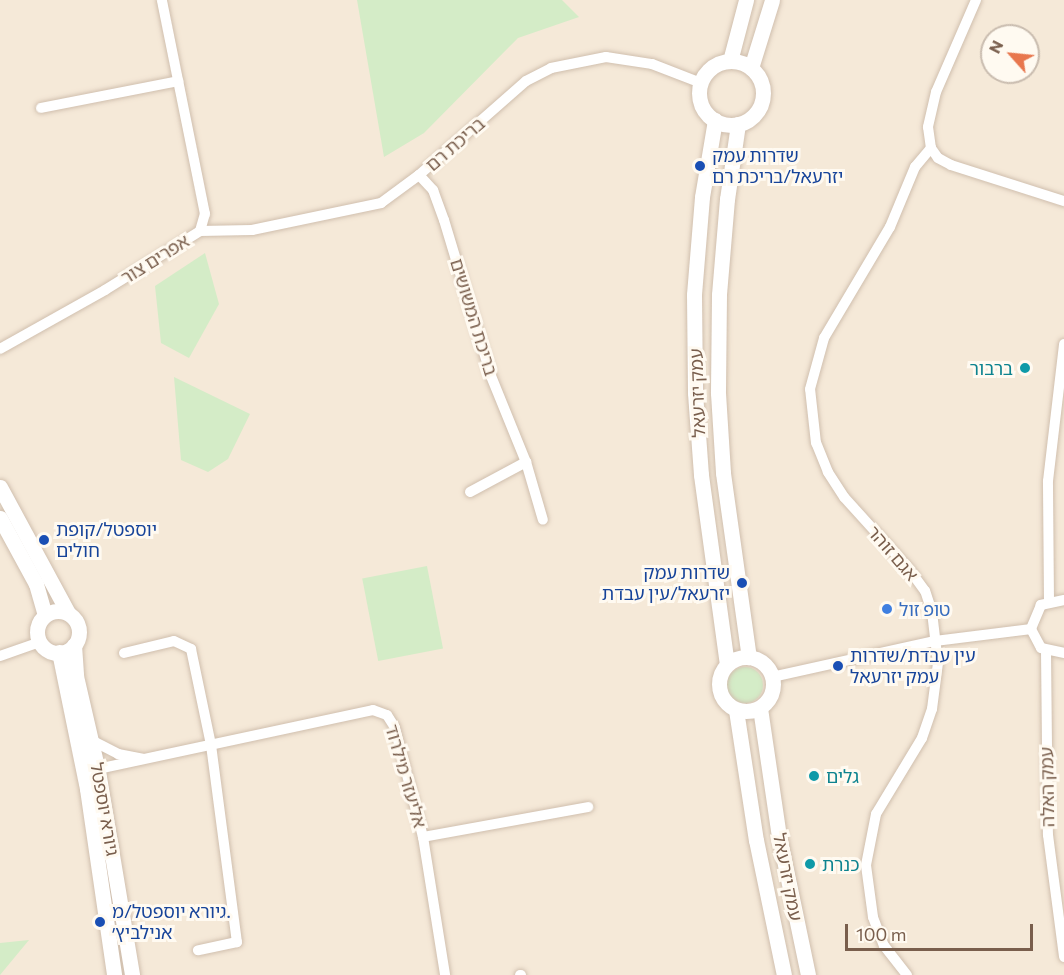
<!DOCTYPE html>
<meta charset="utf-8">
<style>
body{margin:0}
#map{position:relative;width:1064px;height:975px;overflow:hidden;background:#fdf6ea;font-family:Commissioner,"Noto Sans Hebrew",sans-serif}
div>[style]{position:absolute}
[style*='--x']{left:calc(var(--x)*1px);top:calc(var(--y)*1px);width:calc(var(--w)*1px);rotate:calc(var(--a)*1deg)}
.residential>*{inset:0;background:#f5e9d8}
.green>*{inset:0;background:#d4ecc7;transform-origin:0 0}
.round{border-radius:50%}
.roads{filter:drop-shadow(0 0 2px #d0bfae) drop-shadow(0 0 2px #d0bfae)}
.street>*{height:10px;margin:-5px;padding:0 5px;transform-origin:5px;border-radius:5px;background:#fff}
.secondary>*{height:15px;margin:-7.5px;padding:0 7.5px;transform-origin:7.5px;border-radius:7.5px;background:#fff}
.secondary>.ring{margin:-7.5px;padding:0;box-sizing:content-box;background:none;border:15px solid #fff;border-radius:50%}
.dots>*{width:16px;height:16px;translate:-50% -50%;box-sizing:border-box;border:3px solid #fffaf1;border-radius:50%}
span{translate:-50% -50%;white-space:nowrap;text-align:center;line-height:1.15;-webkit-text-stroke:6px #fffaf1;paint-order:stroke}
.street-label{font-size:18px;color:#795e4c}
.transit-label{font-size:18px;color:#164399}
.left{translate:0 -50%;text-align:left}
.right{translate:-100% -50%;text-align:right}
.culture-label{font-size:18px;color:#0d838f}
.shop-label{font-size:18px;color:#366cbe}
.north{position:absolute;left:980px;top:24px;width:60px;height:60px;box-sizing:border-box;background:#fffaf1;border:2px solid #c9bcaf;border-radius:50%;rotate:297deg;font-size:16px;font-weight:700;line-height:24px;text-align:center;color:#795e4c}
.north::after{content:'';display:block;margin:auto;width:21px;height:27px;background:#e8774e;clip-path:polygon(50% 0,100% 100%,50% 72%,0 100%)}
.scale{position:absolute;left:845px;top:924px;width:188px;height:27px;box-sizing:border-box;border:3px solid #795e4c;border-top:0;padding-left:8px;font-size:18px;line-height:21px;white-space:nowrap;color:#795e4c;-webkit-text-stroke:4px #fffaf1;paint-order:stroke}
</style>
<div id="map">
<div class="residential">
<div style="clip-path:polygon(evenodd,0 0,1064px 0,1064px 975px,0 975px,0 0,992px 36px,1028px 36px,1028px 72px,992px 72px,992px 36px)"></div>
</div>
<div class="green">
<div style="clip-path:polygon(357px 0,562px 0,579px 17px,518px 38px,424px 133px,384px 157px)"></div>
<div style="clip-path:polygon(205px 253px,219px 304px,189px 358px,161px 343px,155px 286px)"></div>
<div style="clip-path:polygon(174px 377px,250px 414px,228px 459px,208px 472px,181px 460px)"></div>
<div style="left:427px;top:566px;width:84px;height:66px;rotate:79deg"></div>
<div class="round" style="left:727px;top:667px;width:36px;height:36px"></div>
<div style="clip-path:polygon(29px 940px,0 975px,0 943px)"></div>
</div>
<div class="roads">
<div class="street">
<div style="--x:976;--y:0;--w:100;--a:113.5"></div>
<div style="--x:936;--y:92;--w:36;--a:103"></div>
<div style="--x:928;--y:127;--w:21;--a:82"></div>
<div style="--x:931;--y:148;--w:12;--a:55"></div>
<div style="--x:938;--y:158;--w:15;--a:28"></div>
<div style="--x:951;--y:165;--w:119;--a:17.7"></div>
<div style="--x:41;--y:108;--w:140;--a:-11.1"></div>
<div style="--x:419;--y:175;--w:21;--a:47"></div>
<div style="--x:433;--y:190;--w:32;--a:70"></div>
<div style="--x:444;--y:220;--w:163;--a:73.2"></div>
<div style="--x:491;--y:376;--w:93;--a:67.9"></div>
<div style="--x:526;--y:462;--w:60;--a:73.7"></div>
<div style="--x:200;--y:231;--w:52;--a:-1.1"></div>
<div style="--x:252;--y:230;--w:132;--a:-11.8"></div>
<div style="--x:381;--y:203;--w:47;--a:-36.4"></div>
<div style="--x:419;--y:175;--w:142;--a:-41.3"></div>
<div style="--x:526;--y:81;--w:28;--a:-27"></div>
<div style="--x:551;--y:68;--w:56;--a:-11.3"></div>
<div style="--x:606;--y:57;--w:47;--a:8.7"></div>
<div style="--x:652;--y:64;--w:53;--a:21.2"></div>
<div style="--x:0;--y:349;--w:120;--a:-29.3"></div>
<div style="--x:105;--y:290;--w:112;--a:-31.8"></div>
<div style="--x:200;--y:231;--w:18;--a:-74"></div>
<div style="--x:205;--y:214;--w:218;--a:-101.4"></div>
<div style="--x:470;--y:492;--w:64;--a:-28.2"></div>
<div style="--x:1064;--y:600;--w:24;--a:168"></div>
<div style="--x:1041;--y:605;--w:26;--a:113"></div>
<div style="--x:1031;--y:629;--w:21;--a:62"></div>
<div style="--x:1041;--y:648;--w:24;--a:12"></div>
<div style="--x:1049;--y:601;--w:120;--a:-90.5"></div>
<div style="--x:1048;--y:481;--w:138;--a:-83.3"></div>
<div style="--x:1046;--y:651;--w:184;--a:89.4"></div>
<div style="--x:1048;--y:835;--w:123;--a:82.5"></div>
<div style="--x:124;--y:653;--w:51;--a:-13.5"></div>
<div style="--x:174;--y:641;--w:19;--a:25"></div>
<div style="--x:191;--y:649;--w:98;--a:78.2"></div>
<div style="--x:211;--y:745;--w:199;--a:82.5"></div>
<div style="--x:237;--y:942;--w:40;--a:168"></div>
<div style="--x:0;--y:656;--w:42;--a:-19.3"></div>
<div style="--x:772;--y:677;--w:167;--a:-12.5"></div>
<div style="--x:935;--y:641;--w:97;--a:-7.1"></div>
<div style="--x:93;--y:741;--w:28;--a:27"></div>
<div style="--x:118;--y:754;--w:25;--a:11"></div>
<div style="--x:93;--y:770;--w:286;--a:-12.1"></div>
<div style="--x:373;--y:710;--w:15;--a:20"></div>
<div style="--x:387;--y:715;--w:15;--a:58"></div>
<div style="--x:395;--y:728;--w:113;--a:75.6"></div>
<div style="--x:423;--y:837;--w:140;--a:80.9"></div>
<div style="--x:423;--y:837;--w:168;--a:-10.3"></div>
<div style="--x:520;--y:975;--w:1;--a:0"></div>
<div style="--x:907;--y:975;--w:37;--a:-128"></div>
<div style="--x:884;--y:946;--w:31;--a:-111"></div>
<div style="--x:873;--y:917;--w:52;--a:-97.7"></div>
<div style="--x:866;--y:865;--w:52;--a:-78.9"></div>
<div style="--x:876;--y:814;--w:89;--a:-58.8"></div>
<div style="--x:922;--y:738;--w:31;--a:-71"></div>
<div style="--x:932;--y:709;--w:46;--a:-82.6"></div>
<div style="--x:938;--y:663;--w:51;--a:-96.7"></div>
<div style="--x:932;--y:612;--w:22;--a:-108"></div>
<div style="--x:925;--y:591;--w:26;--a:-126"></div>
<div style="--x:910;--y:570;--w:98;--a:-132.1"></div>
<div style="--x:844;--y:497;--w:30;--a:-123"></div>
<div style="--x:828;--y:472;--w:31;--a:-112"></div>
<div style="--x:816;--y:443;--w:54;--a:-96.3"></div>
<div style="--x:810;--y:389;--w:53;--a:-74.6"></div>
<div style="--x:824;--y:338;--w:129;--a:-59.3"></div>
<div style="--x:890;--y:227;--w:65;--a:-67.4"></div>
<div style="--x:915;--y:167;--w:25;--a:-50"></div>
</div>
<div class="secondary">
<div style="--x:730;--y:61;--w:63;--a:-75.3"></div>
<div class="ring" style="left:699px;top:61px;width:49px;height:49px"></div>
<div style="--x:751;--y:68;--w:71;--a:-72.8"></div>
<div style="--x:715;--y:120;--w:78;--a:99.6"></div>
<div style="--x:702;--y:197;--w:98;--a:94.7"></div>
<div style="--x:694;--y:295;--w:98;--a:89.4"></div>
<div style="--x:695;--y:393;--w:82;--a:85.8"></div>
<div style="--x:701;--y:475;--w:191;--a:82.2"></div>
<div style="--x:738;--y:124;--w:76;--a:98.3"></div>
<div style="--x:727;--y:199;--w:96;--a:94.8"></div>
<div style="--x:719;--y:295;--w:98;--a:90.6"></div>
<div style="--x:718;--y:393;--w:80;--a:86.4"></div>
<div style="--x:723;--y:473;--w:186;--a:82"></div>
<div style="--x:0;--y:487;--w:143;--a:61.6"></div>
<div style="--x:0;--y:518;--w:75;--a:61.4"></div>
<div style="--x:36;--y:584;--w:32;--a:74"></div>
<div class="ring" style="left:37px;top:611px;width:27px;height:27px"></div>
<div style="--x:74;--y:645;--w:31;--a:86"></div>
<div style="--x:76;--y:676;--w:98;--a:77"></div>
<div style="--x:98;--y:771;--w:207;--a:80.5"></div>
<div style="--x:59;--y:652;--w:140;--a:78.4"></div>
<div style="--x:87;--y:789;--w:188;--a:81.7"></div>
<div class="ring" style="left:719px;top:657px;width:39px;height:39px"></div>
<div style="--x:760;--y:708;--w:129;--a:81.6"></div>
<div style="--x:779;--y:836;--w:142;--a:78.2"></div>
<div style="--x:736;--y:710;--w:132;--a:81.3"></div>
<div style="--x:756;--y:840;--w:138;--a:78.3"></div>
</div>
</div>
<div class="dots">
<div style="left:700px;top:166px;background:#1a4fb4"></div>
<div style="left:1025px;top:368px;background:#0f9aa8"></div>
<div style="left:44px;top:540px;background:#1a4fb4"></div>
<div style="left:742px;top:583px;background:#1a4fb4"></div>
<div style="left:887px;top:609px;background:#3f7fe0"></div>
<div style="left:838px;top:666px;background:#1a4fb4"></div>
<div style="left:814px;top:776px;background:#0f9aa8"></div>
<div style="left:810px;top:864px;background:#0f9aa8"></div>
<div style="left:100px;top:922px;background:#1a4fb4"></div>
</div>
<div class="street-label">
<span style="left:455px;top:144px;rotate:-41deg">בריכת רם</span>
<span style="left:155px;top:259px;rotate:-32deg">אפרים צור</span>
<span style="left:474px;top:317px;rotate:73deg">בריכת המשושים</span>
<span style="left:697px;top:393px;rotate:-92deg">עמק יזרעאל</span>
<span style="left:893px;top:553px;rotate:49deg">אגם זוהר</span>
<span style="left:406px;top:776px;rotate:74deg">אליעזר מילרוד</span>
<span style="left:1047px;top:787px;rotate:-91deg">עמק האלה</span>
<span style="left:105px;top:809px;rotate:80deg">גיורא יוספטל</span>
<span style="left:788px;top:877px;rotate:79deg">עמק יזרעאל</span>
</div>
<div class="transit-label">
<span class="left" style="left:712px;top:166px">שדרות עמק<br>יזרעאל/בריכת רם</span>
<span class="left" style="left:56px;top:540px">יוספטל/קופת<br>חולים</span>
<span class="right" style="left:730px;top:583px">שדרות עמק<br>יזרעאל/עין עבדת</span>
<span class="left" style="left:850px;top:666px">עין עבדת/שדרות<br>עמק יזרעאל</span>
<span class="left" style="left:112px;top:922px">גיורא יוספטל/מ.<br>אנילביץ׳</span>
</div>
<div class="culture-label">
<span class="right" style="left:1013px;top:368px">ברבור</span>
<span class="left" style="left:826px;top:776px">גלים</span>
<span class="left" style="left:822px;top:864px">כנרת</span>
</div>
<div class="shop-label">
<span class="left" style="left:899px;top:609px">טופ זול</span>
</div>
<div class="north">N</div>
<div class="scale">100 m</div>
</div>
